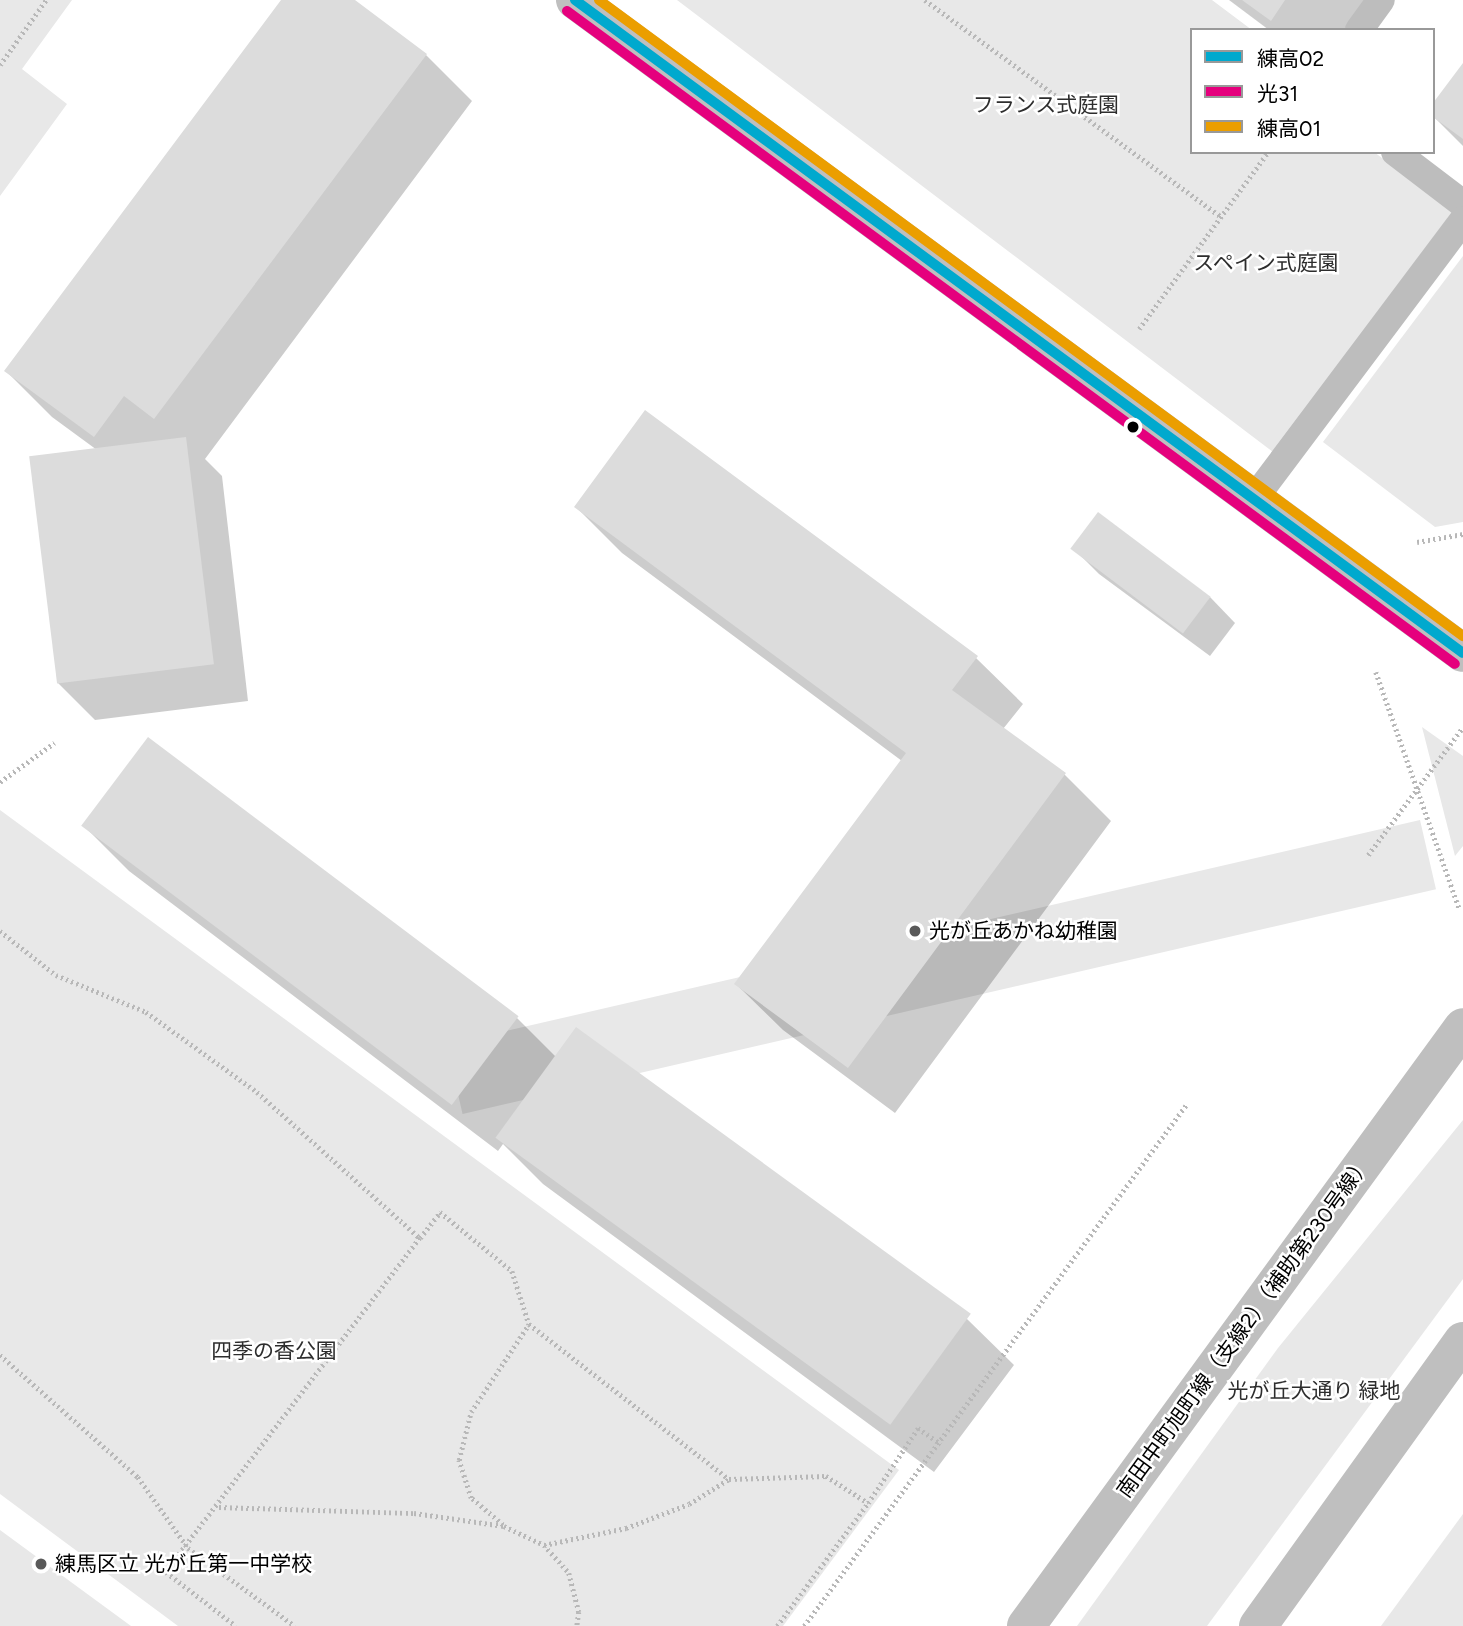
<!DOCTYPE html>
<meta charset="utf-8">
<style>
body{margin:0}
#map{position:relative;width:1463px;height:1626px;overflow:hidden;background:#fff;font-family:Figtree,"Noto Sans JP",sans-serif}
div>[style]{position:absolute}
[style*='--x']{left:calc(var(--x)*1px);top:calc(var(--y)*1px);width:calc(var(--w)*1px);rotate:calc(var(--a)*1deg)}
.green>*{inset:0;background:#e8e8e8;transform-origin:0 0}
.shadow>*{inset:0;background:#0003}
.building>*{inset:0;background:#dcdcdc;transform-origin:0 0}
.path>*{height:4.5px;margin-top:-2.25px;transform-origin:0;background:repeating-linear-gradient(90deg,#b8b8b8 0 2px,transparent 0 5.5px)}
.lane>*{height:28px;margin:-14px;padding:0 14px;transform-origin:14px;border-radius:14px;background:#bdbdbd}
.secondary>*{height:38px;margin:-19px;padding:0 19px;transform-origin:19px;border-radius:19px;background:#bfbfbf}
.path-bridge>*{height:4.5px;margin-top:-2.25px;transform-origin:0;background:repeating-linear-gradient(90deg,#b8b8b8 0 2px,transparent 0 5.5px)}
.bus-1>*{height:10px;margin:-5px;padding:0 5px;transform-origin:5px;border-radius:5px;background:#00a9ce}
.bus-2>*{height:10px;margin:-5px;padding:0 5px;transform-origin:5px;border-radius:5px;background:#e5007d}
.bus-3>*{height:10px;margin:-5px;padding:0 5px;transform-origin:5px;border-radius:5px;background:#eb9e00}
.dots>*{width:19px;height:19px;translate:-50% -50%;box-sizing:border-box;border:4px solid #fff;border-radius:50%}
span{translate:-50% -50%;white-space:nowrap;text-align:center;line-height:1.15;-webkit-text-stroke:5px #fff;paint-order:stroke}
.park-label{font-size:21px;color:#2d2d2d}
.poi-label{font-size:21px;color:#000}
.left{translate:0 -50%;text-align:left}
.street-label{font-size:21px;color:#000}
.legend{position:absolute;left:1190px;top:28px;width:245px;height:126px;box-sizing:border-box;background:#fff;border:2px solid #999;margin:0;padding:9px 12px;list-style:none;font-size:21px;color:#000}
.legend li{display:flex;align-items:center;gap:14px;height:35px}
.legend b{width:35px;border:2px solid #999}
</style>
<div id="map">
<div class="green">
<div style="clip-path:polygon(0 0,72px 0,22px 69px,67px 104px,0 196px)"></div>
<div style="clip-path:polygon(677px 0,1212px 0,1252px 30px,1192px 30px,1192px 152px,1374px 152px,1453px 211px,1273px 452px)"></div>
<div style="clip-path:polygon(1463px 256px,1463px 522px,1435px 527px,1323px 442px)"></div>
<div style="clip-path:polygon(1422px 727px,1463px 756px,1463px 846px,1455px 856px)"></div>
<div style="clip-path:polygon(0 810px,899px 1470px,783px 1626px,178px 1626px,0 1494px)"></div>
<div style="left:1420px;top:820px;width:71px;height:999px;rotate:77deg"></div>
<div style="clip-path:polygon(1463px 1120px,1463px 1279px,1207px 1626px,1077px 1626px,1278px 1348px)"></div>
<div style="clip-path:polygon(1463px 1514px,1463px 1626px,1381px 1626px)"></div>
<div style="clip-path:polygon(0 1530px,131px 1626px,0 1626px)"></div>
</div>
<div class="shadow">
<div style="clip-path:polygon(283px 0,352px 0,426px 55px,472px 101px,205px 459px,222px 476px,248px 701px,95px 720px,58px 683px,97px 450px,52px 417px,6px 371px)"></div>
<div style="clip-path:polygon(1229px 0,1375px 0,1354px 30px,1269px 30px)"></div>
<div style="clip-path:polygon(1463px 66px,1463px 146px,1433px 116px)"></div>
<div style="clip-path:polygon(576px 507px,976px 658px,1023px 704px,1003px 729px,1065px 775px,1111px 821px,895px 1113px,783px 1030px,736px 984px,902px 761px,622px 553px)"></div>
<div style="clip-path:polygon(1074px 549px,1210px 597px,1235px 623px,1210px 656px,1099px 574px)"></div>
<div style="clip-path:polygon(83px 825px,517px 1018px,556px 1057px,967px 1319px,1014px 1365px,934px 1472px,543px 1184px,503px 1144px,498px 1151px,129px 871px)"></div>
</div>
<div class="building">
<div style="clip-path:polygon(281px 0,355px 0,427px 54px,154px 419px,124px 396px,94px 437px,4px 371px)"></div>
<div style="clip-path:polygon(1242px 0,1285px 0,1271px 21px)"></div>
<div style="clip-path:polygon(1463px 63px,1463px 139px,1433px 117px,1433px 103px)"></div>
<div style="clip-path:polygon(645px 410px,978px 656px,952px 690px,1066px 773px,848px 1068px,734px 984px,906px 753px,574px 507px)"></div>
<div style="left:186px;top:437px;width:229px;height:158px;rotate:83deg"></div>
<div style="left:1098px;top:512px;width:141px;height:46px;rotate:37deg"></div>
<div style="left:148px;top:737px;width:464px;height:111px;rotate:37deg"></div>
<div style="left:576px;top:1027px;width:488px;height:137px;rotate:36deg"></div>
</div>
<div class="path">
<div style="--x:925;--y:0;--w:366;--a:36.2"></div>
<div style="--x:0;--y:65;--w:80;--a:-54.7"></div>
<div style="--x:1139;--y:329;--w:219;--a:-53.9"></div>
<div style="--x:1417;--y:542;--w:47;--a:-9.9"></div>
<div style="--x:1376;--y:672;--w:250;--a:70.6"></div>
<div style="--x:0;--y:782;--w:67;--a:-35.8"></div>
<div style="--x:0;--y:931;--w:71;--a:38.2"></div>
<div style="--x:56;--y:975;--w:97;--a:22.3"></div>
<div style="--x:146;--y:1012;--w:137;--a:35.8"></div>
<div style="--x:257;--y:1092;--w:219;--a:41.9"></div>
<div style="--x:420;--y:1238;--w:420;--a:127.3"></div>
<div style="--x:166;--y:1572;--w:88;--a:37.6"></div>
<div style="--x:420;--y:1238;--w:33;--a:-52"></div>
<div style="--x:440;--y:1212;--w:93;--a:39.3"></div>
<div style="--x:512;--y:1271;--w:56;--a:72.2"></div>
<div style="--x:529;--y:1324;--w:253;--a:37.8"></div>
<div style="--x:729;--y:1479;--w:97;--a:-1.8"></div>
<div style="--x:826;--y:1476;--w:50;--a:32.7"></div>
<div style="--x:868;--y:1503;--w:90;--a:-56.3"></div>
<div style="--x:918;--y:1428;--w:28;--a:35"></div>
<div style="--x:0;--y:1355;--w:184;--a:41.5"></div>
<div style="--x:138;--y:1477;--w:87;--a:54.8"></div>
<div style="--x:188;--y:1548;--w:132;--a:36.1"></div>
<div style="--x:219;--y:1507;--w:195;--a:1.8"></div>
<div style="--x:414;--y:1513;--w:91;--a:8.2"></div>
<div style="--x:504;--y:1526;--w:44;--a:25.4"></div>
<div style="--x:544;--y:1545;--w:38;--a:48"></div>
<div style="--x:569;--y:1573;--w:40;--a:75.6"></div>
<div style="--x:579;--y:1612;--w:14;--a:98"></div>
<div style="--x:503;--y:1525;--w:42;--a:-139.8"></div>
<div style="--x:471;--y:1498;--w:40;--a:-108"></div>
<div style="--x:459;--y:1460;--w:49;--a:-76"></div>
<div style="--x:471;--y:1412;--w:105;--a:-56.6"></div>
<div style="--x:544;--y:1545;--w:84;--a:-11.7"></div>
<div style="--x:626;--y:1528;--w:67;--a:-20.9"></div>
<div style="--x:689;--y:1504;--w:47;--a:-32"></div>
<div style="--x:777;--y:1626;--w:153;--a:-53.5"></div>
<div style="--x:804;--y:1626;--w:646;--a:-53.75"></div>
</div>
<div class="lane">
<div style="--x:1359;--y:30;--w:37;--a:-54"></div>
<div style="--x:1395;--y:152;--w:86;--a:37.4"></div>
<div style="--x:1253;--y:500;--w:350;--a:-53.1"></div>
</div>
<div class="secondary">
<div style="--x:575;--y:0;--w:1102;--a:36.33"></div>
<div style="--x:1026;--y:1626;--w:741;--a:-53.89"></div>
<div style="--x:1258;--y:1626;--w:351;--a:-54.3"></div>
</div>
<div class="path-bridge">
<div style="--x:1368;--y:855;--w:159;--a:-53.4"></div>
</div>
<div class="bus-1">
<div style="--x:575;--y:0;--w:1102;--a:36.33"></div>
</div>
<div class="bus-2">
<div style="--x:567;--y:11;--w:1102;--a:36.33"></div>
</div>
<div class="bus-3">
<div style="--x:599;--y:0;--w:1073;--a:36.36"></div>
</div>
<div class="dots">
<div style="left:1133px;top:427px;background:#000"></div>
<div style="left:915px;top:931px;background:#595959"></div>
<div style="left:41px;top:1564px;background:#595959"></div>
</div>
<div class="park-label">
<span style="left:1046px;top:105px">フランス式庭園</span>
<span style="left:1266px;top:263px">スペイン式庭園</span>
<span style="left:274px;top:1351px">四季の香公園</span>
<span style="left:1314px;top:1391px">光が丘大通り 緑地</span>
</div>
<div class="poi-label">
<span class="left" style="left:929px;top:931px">光が丘あかね幼稚園</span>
<span class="left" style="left:55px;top:1564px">練馬区立 光が丘第一中学校</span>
</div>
<div class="street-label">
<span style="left:1244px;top:1327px;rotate:-54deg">南田中町旭町線（支線2）（補助第230号線）</span>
</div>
<ul class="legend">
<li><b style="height:9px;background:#00a9ce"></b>練高02</li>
<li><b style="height:9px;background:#e5007d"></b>光31</li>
<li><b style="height:9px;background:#eb9e00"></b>練高01</li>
</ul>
</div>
